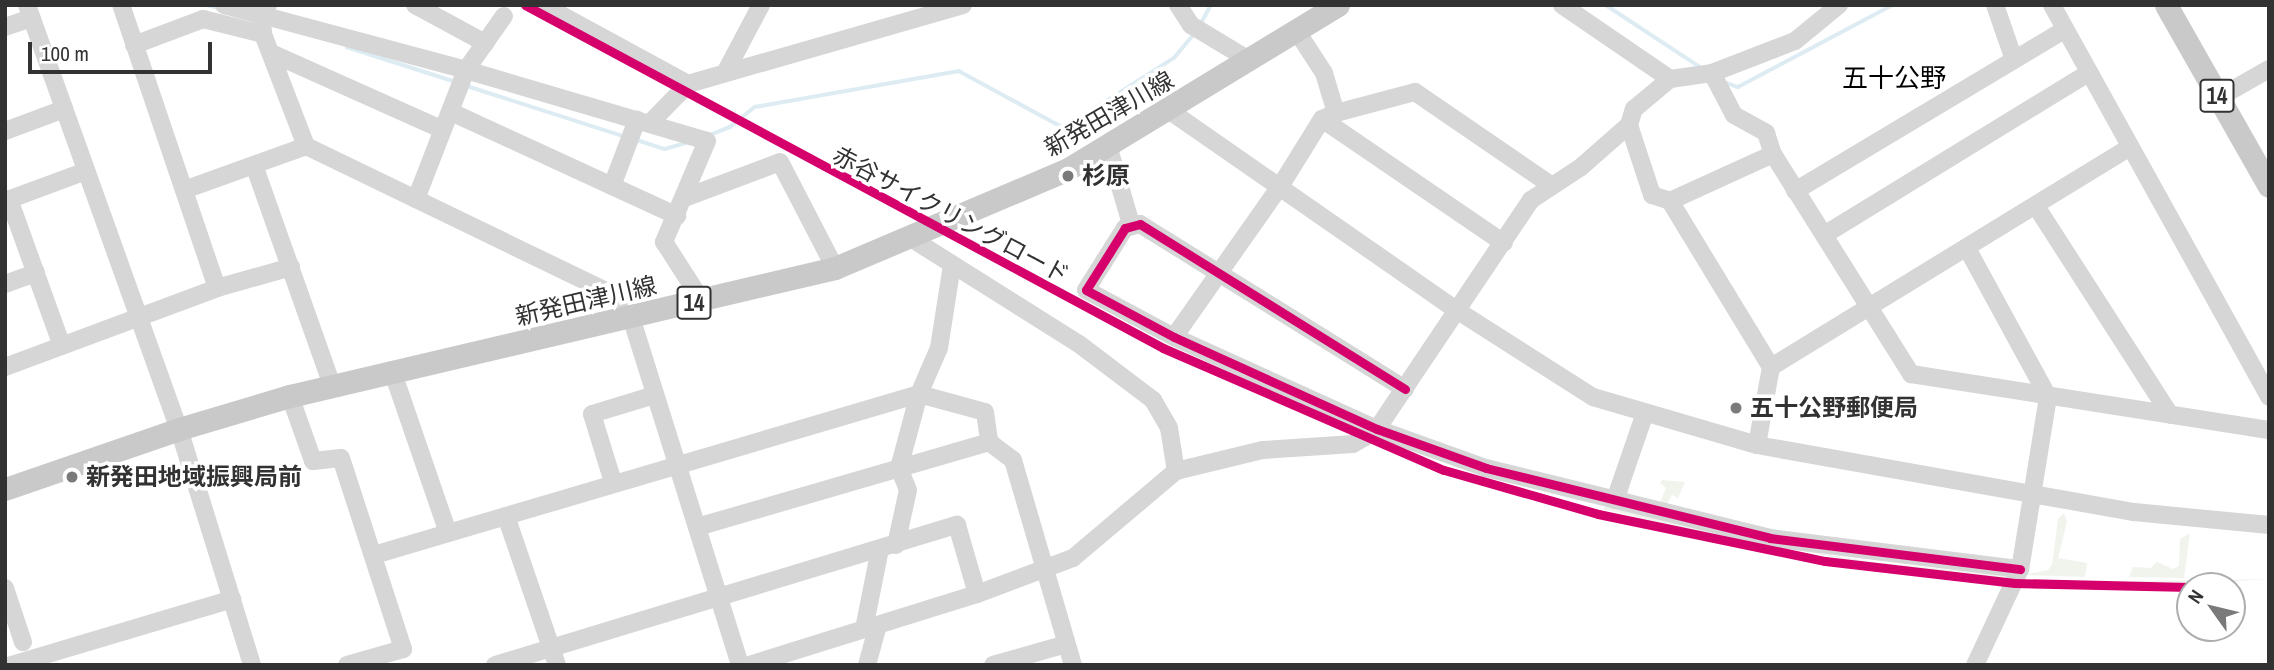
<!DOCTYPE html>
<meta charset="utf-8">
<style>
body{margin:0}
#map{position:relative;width:2274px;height:670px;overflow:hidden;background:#fff;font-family:"Archivo Narrow","Noto Sans JP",sans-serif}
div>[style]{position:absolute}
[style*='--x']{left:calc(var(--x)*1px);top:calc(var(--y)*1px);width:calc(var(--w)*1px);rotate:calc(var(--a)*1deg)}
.green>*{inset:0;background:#f1f4ed}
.stream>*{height:3.5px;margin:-1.75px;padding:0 1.75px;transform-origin:1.75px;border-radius:1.75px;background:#ddebf2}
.minor>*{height:18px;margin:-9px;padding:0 9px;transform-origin:9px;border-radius:9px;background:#d6d6d6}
.major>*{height:23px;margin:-11.5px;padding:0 11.5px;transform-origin:11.5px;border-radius:11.5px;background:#c9c9c9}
.cycleway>*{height:9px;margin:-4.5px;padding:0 4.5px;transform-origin:4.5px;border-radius:4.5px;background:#d6006c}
.dots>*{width:19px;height:19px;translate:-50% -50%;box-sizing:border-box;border:4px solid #fff;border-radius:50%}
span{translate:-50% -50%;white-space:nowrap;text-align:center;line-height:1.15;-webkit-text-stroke:7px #fff;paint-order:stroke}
.shield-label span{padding:2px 5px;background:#fff;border:2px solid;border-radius:5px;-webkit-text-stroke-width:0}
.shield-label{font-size:23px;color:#323232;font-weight:700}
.street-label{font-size:24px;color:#323232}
.poi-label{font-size:24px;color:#323232;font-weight:700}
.left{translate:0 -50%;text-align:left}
.neighbourhood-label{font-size:26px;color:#000}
.frame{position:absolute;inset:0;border:7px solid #323232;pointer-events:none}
.north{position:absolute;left:2176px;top:572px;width:70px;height:70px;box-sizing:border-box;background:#fff;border:2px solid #adadad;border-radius:50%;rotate:304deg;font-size:19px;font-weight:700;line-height:28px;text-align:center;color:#323232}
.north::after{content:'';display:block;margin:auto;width:24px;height:32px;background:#7a7a7a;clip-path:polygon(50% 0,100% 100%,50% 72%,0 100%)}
.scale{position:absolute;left:28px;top:42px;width:184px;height:32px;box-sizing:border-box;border:4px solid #323232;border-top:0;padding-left:9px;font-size:21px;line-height:24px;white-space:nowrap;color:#323232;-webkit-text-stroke:5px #fff;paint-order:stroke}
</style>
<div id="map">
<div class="green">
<div style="clip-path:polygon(1629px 477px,1628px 497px,1660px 502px,1666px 488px,1660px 483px,1662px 480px,1685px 482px,1678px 498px,1672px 495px,1664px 509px,1626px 500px)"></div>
<div style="clip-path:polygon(1606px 506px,1761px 543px,1865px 561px,2011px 576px,2008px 579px,1855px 561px,1700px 532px,1603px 509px)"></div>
<div style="clip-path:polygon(2064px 513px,2067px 522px,2058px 558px,2087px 563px,2085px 577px,2023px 575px,2048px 570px,2052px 565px,2058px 519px)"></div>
<div style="clip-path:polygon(2190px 533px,2184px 578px,2129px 577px,2133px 567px,2151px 568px,2157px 562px,2173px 569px,2179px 566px,2180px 539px)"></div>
<div style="clip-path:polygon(2269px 579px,2193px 584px,2128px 581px,2226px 580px)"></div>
</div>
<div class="stream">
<div style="--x:207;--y:5;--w:12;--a:14"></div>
<div style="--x:1606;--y:5;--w:113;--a:33.4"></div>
<div style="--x:1200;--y:25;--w:23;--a:-61"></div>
<div style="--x:347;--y:47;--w:114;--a:17.8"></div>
<div style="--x:1724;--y:82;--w:15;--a:20"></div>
<div style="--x:1738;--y:87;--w:175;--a:-27.9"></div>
<div style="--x:467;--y:86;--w:167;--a:17.8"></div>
<div style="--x:710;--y:135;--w:22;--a:-22"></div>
<div style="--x:730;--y:127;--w:32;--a:-39"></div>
<div style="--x:755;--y:107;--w:207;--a:-10"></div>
<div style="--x:959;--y:71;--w:119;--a:28.5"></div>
<div style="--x:1064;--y:128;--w:130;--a:-32.5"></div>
<div style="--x:1174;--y:58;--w:31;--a:-50"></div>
<div style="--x:637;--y:140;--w:29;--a:18"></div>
<div style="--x:665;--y:149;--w:26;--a:-16"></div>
</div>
<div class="minor">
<div style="--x:27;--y:5;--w:450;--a:70.3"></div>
<div style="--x:179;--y:429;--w:247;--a:72.8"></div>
<div style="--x:224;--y:5;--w:251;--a:15"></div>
<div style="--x:466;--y:70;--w:251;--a:16.4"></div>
<div style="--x:707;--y:141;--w:110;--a:113.1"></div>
<div style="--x:664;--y:242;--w:70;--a:57.2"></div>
<div style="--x:268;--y:5;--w:13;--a:119"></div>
<div style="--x:262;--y:16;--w:18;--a:87"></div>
<div style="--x:263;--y:34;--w:120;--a:69"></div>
<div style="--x:306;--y:146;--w:348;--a:25.8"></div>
<div style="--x:619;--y:297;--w:23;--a:59"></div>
<div style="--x:631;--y:317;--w:365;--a:72.6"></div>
<div style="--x:415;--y:5;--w:80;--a:28.5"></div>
<div style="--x:543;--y:5;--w:165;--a:28.6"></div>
<div style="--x:1178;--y:5;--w:24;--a:57"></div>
<div style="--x:1191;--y:25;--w:68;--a:31.1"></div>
<div style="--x:1562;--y:5;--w:131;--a:34.4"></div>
<div style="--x:1670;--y:79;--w:42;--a:-8.1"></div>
<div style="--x:1712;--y:73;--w:89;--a:-21.1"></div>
<div style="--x:1795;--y:41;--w:57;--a:-39.3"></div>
<div style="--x:1995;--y:5;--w:58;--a:70.9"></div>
<div style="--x:2052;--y:5;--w:448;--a:61"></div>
<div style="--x:5;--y:27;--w:28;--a:-19"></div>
<div style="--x:1296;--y:30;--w:51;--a:56.9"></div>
<div style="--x:1324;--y:73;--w:42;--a:73.3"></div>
<div style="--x:134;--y:45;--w:74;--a:-20.6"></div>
<div style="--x:203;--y:19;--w:62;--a:14"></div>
<div style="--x:271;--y:53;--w:188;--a:24.1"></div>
<div style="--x:725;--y:73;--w:77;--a:-62.1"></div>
<div style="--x:1712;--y:73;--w:47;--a:62.4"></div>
<div style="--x:1734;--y:115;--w:37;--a:29"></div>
<div style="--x:1766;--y:133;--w:22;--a:72"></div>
<div style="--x:2218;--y:98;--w:59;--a:-29.6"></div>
<div style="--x:1170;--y:111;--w:351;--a:34.8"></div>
<div style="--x:1458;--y:311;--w:160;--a:32.5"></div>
<div style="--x:1593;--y:397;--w:171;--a:16.3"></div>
<div style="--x:1757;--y:445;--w:383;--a:10.1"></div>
<div style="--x:2134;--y:512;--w:136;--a:5.5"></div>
<div style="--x:451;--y:112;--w:249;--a:24.7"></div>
<div style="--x:1322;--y:119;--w:220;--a:34.3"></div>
<div style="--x:650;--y:123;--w:54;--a:-45.7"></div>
<div style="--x:688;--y:84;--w:286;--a:-16"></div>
<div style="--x:1629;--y:125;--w:74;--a:71.8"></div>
<div style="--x:1652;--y:195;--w:19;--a:18"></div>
<div style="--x:1670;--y:201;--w:194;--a:58.7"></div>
<div style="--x:1771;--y:367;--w:79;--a:100.2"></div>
<div style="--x:5;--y:131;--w:63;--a:-20.4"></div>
<div style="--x:1108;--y:145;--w:82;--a:73.8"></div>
<div style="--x:254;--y:165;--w:233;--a:70.5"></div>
<div style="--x:612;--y:186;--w:71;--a:-69.3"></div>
<div style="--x:184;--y:190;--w:130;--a:-19.8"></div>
<div style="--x:1795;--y:191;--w:313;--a:-30.9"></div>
<div style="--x:687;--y:197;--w:99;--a:-20.6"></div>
<div style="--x:780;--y:162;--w:119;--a:62.6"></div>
<div style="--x:9;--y:199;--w:156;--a:70.2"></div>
<div style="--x:416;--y:199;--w:138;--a:-68.8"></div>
<div style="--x:466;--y:70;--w:66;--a:-54.9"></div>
<div style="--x:5;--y:201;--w:86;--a:-20.3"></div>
<div style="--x:1670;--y:201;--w:113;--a:-24.5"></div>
<div style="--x:1773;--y:154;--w:260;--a:57.9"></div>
<div style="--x:1911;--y:374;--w:362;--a:8.9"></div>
<div style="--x:2036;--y:206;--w:248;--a:57.3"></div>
<div style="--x:1824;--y:235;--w:308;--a:-31.5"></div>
<div style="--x:909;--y:237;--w:201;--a:32.2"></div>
<div style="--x:1079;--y:344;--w:93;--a:37.1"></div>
<div style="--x:1153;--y:400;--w:32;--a:60"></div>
<div style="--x:1169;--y:428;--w:44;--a:80.8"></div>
<div style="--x:1968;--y:250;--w:167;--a:61.4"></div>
<div style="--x:2048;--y:397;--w:174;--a:99.2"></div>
<div style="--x:2020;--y:569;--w:106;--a:115.1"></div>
<div style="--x:5;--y:284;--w:33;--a:-20"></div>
<div style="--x:217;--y:288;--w:77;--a:-15.8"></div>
<div style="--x:1174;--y:337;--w:186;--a:-54.9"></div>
<div style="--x:1281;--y:185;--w:78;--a:-58.2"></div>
<div style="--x:1322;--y:119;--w:15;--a:-23"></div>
<div style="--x:1336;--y:113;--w:82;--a:-14.9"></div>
<div style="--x:1415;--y:92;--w:165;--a:34.4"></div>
<div style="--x:5;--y:367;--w:226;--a:-20.4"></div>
<div style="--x:217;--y:288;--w:299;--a:-108.7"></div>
<div style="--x:1771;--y:367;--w:420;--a:-31.5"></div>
<div style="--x:393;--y:373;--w:169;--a:71"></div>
<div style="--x:1405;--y:389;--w:312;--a:-148.1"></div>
<div style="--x:1140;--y:224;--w:16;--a:165"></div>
<div style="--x:1125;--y:228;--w:73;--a:122.2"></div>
<div style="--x:1086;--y:290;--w:100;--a:28.1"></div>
<div style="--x:1174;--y:337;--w:223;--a:24.4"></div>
<div style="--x:1377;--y:429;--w:116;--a:19.7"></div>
<div style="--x:1486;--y:468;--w:292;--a:13.8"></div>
<div style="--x:1770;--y:538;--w:252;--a:7.1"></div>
<div style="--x:290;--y:396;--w:69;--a:70.5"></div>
<div style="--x:313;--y:461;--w:28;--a:-6"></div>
<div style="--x:341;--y:458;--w:201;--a:72"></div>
<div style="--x:403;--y:649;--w:58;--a:164.1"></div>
<div style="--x:613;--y:482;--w:71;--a:-107.2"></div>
<div style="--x:592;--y:414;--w:66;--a:-16.8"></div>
<div style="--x:1615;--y:500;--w:89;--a:-71"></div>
<div style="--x:506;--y:516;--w:157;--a:71.1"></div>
<div style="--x:697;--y:527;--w:304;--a:-16.2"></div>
<div style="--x:896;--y:545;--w:56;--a:-77.7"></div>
<div style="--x:908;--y:490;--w:24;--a:-112"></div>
<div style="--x:899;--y:468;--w:77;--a:-74.9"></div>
<div style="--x:919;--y:394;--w:50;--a:-66.5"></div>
<div style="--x:939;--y:348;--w:84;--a:-81.1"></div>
<div style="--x:374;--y:555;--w:568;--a:-16.46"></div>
<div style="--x:919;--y:394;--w:68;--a:15.3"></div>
<div style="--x:985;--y:412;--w:30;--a:82"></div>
<div style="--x:989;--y:442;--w:30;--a:37"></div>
<div style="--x:1013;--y:460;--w:214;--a:73.7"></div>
<div style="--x:5;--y:588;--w:57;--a:71.6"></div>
<div style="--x:864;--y:629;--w:82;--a:-78.7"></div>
<div style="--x:11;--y:665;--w:231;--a:-16.6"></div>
<div style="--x:495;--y:665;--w:483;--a:-16.9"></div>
<div style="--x:957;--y:525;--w:72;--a:73.8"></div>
<div style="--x:749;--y:665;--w:239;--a:-17.3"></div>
<div style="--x:977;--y:594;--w:103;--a:-20.6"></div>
<div style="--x:1073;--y:558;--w:135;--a:-40.2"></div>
<div style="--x:1176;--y:471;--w:89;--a:-13.6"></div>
<div style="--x:1263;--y:450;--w:90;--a:-3.8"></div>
<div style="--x:1353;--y:444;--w:14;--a:-30"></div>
<div style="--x:1365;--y:437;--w:14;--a:-34"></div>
<div style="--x:1377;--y:429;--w:276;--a:-56.1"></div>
<div style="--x:1531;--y:200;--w:60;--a:-33.4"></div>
<div style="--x:1581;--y:167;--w:64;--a:-41.2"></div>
<div style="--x:1629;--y:125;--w:17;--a:-73"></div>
<div style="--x:1634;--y:109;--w:47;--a:-39.8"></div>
<div style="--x:867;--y:665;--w:41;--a:-74.6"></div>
<div style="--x:993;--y:665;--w:76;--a:-16"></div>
</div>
<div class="major">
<div style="--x:2166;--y:5;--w:208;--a:60.4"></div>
<div style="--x:5;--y:489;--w:184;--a:-19"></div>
<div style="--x:179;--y:429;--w:116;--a:-16.6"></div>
<div style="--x:290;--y:396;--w:560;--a:-13.22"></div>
<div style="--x:835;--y:268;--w:253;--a:-23"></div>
<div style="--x:1068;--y:169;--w:316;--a:-31.3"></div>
</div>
<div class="cycleway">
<div style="--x:525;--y:5;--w:724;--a:28.26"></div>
<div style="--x:1163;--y:348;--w:306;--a:23.5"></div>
<div style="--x:1444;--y:470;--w:160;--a:15.9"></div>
<div style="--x:1598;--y:514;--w:232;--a:11.7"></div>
<div style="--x:1825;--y:561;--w:191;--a:6.6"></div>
<div style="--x:2015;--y:583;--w:175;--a:1.3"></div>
<div style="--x:1405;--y:389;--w:312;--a:-148.1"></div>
<div style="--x:1140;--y:224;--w:16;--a:165"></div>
<div style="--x:1125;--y:228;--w:73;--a:122.2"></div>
<div style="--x:1086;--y:290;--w:100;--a:28.1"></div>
<div style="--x:1174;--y:337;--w:223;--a:24.4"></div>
<div style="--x:1377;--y:429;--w:116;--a:19.7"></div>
<div style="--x:1486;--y:468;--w:292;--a:13.8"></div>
<div style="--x:1770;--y:538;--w:252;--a:7.1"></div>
</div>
<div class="dots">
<div style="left:1068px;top:176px;background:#7a7a7a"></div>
<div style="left:1736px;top:408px;background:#7a7a7a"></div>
<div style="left:72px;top:477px;background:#7a7a7a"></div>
</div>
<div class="shield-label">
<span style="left:2217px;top:96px">14</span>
<span style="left:694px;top:303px">14</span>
</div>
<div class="street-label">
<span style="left:1109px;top:114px;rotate:-30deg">新発田津川線</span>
<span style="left:951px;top:215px;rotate:28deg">赤谷サイクリングロード</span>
<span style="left:586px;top:301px;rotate:-13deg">新発田津川線</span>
</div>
<div class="poi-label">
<span class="left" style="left:1082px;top:176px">杉原</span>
<span class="left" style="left:1750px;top:408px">五十公野郵便局</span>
<span class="left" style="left:86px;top:477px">新発田地域振興局前</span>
</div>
<div class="neighbourhood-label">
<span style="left:1894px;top:78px">五十公野</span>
</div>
<div class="frame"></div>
<div class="north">N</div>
<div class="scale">100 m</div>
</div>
